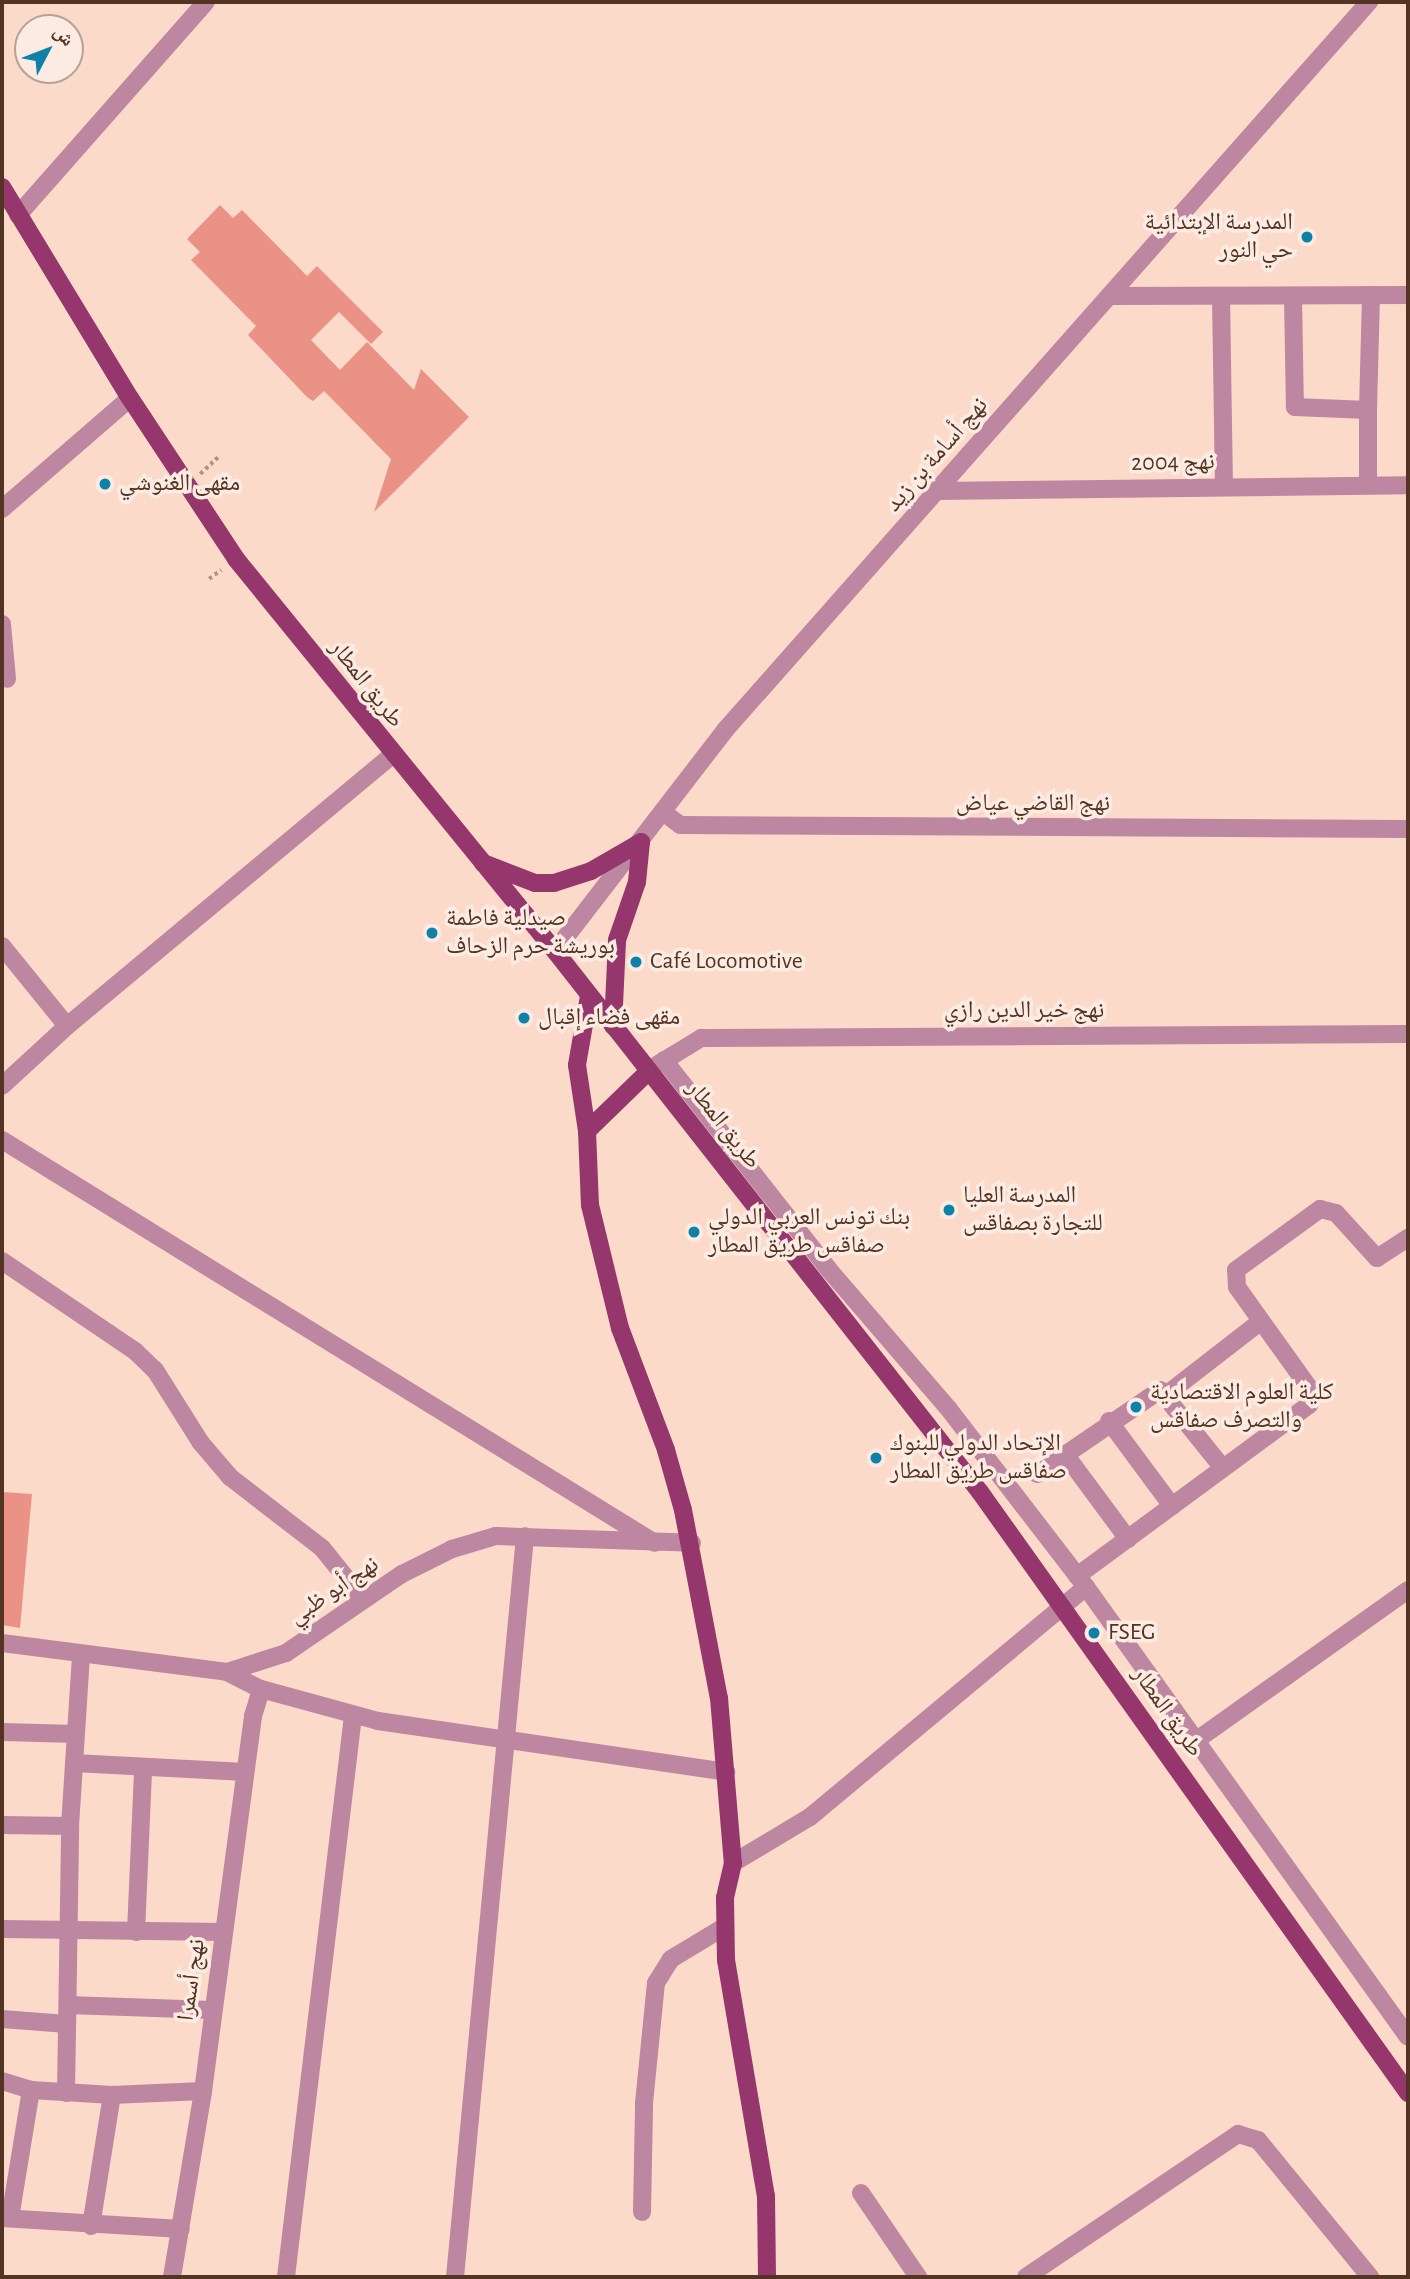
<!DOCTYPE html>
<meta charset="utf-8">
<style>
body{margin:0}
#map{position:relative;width:1410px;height:2279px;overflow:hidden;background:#fbdac9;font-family:"Alegreya Sans","Noto Naskh Arabic",sans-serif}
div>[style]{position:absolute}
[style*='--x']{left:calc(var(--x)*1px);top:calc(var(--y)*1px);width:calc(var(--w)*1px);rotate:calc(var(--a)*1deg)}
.building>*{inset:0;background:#e99285}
.path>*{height:3.5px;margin-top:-1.75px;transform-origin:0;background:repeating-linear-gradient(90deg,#b39281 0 3.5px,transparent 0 7px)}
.minor>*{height:18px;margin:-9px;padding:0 9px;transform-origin:9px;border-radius:9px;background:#bd87a1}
.major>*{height:18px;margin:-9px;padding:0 9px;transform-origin:9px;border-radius:9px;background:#95366c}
.dots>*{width:19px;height:19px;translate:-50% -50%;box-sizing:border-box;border:4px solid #fcebe3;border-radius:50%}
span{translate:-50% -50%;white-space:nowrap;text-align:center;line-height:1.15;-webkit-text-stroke:7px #fcebe3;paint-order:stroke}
.poi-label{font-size:24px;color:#533322}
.right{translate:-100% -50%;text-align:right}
.left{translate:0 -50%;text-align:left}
.street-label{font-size:24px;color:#533322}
.frame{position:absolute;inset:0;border:4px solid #533322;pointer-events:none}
.north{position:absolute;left:14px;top:14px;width:70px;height:70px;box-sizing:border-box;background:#fcebe3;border:2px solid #b8a196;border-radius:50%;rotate:48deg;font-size:19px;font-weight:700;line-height:28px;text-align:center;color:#533322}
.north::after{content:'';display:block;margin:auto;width:24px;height:32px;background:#0d81a8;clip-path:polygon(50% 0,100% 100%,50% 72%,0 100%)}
</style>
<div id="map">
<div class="building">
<div style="clip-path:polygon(220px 205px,233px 218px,242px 210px,307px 276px,317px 266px,383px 332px,371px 344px,339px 312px,311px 340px,340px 370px,367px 342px,414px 390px,421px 369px,469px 417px,374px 512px,391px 459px,324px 391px,313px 401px,307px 397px,248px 335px,256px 326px,191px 260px,200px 252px,187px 239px)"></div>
<div style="clip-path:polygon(2px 1492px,32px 1494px,20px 1628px,2px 1625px)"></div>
</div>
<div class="path">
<div style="--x:200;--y:474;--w:26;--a:-43"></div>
<div style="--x:209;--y:579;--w:15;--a:-37"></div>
</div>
<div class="minor">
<div style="--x:18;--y:215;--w:284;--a:-48.6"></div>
<div style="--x:1109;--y:296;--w:299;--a:-0.2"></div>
<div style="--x:1221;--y:297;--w:190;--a:89.1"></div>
<div style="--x:1293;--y:297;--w:110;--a:89"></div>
<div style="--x:1295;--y:407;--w:73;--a:2.4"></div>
<div style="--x:1368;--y:410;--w:115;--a:-88.5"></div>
<div style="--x:1368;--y:485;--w:75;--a:-90"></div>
<div style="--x:938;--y:491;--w:470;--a:-0.7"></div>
<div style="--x:2;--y:509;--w:169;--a:-40.9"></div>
<div style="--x:2;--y:624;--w:55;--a:84.8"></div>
<div style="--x:663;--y:812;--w:21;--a:37"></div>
<div style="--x:680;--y:825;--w:728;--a:0.31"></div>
<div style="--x:2;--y:946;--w:103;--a:50.9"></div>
<div style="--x:555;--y:951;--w:280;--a:-52.4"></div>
<div style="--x:726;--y:729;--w:971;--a:-48.51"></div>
<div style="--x:664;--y:1060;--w:268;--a:51.8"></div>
<div style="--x:830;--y:1271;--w:181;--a:49.3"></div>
<div style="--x:948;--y:1408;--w:226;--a:52.4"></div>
<div style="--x:1086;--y:1587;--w:553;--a:54.41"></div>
<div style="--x:657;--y:1065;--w:52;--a:-31.5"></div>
<div style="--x:701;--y:1038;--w:707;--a:-0.32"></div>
<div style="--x:2;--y:1086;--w:88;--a:-42.7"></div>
<div style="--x:67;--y:1026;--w:422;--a:-39.8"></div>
<div style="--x:2;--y:1140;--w:767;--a:31.68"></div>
<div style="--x:2;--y:1261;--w:161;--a:34.1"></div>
<div style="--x:135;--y:1351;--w:28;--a:44"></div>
<div style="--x:155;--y:1370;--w:86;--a:57.8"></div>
<div style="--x:201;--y:1443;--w:45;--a:49.5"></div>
<div style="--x:230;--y:1477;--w:116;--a:37.7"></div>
<div style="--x:322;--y:1548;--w:65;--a:51.2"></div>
<div style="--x:1167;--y:1394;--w:119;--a:-37.8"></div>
<div style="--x:1109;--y:1421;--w:106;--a:53.5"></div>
<div style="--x:1065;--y:1454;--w:106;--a:53.5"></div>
<div style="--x:1037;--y:1474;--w:149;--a:-34.3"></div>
<div style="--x:1160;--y:1390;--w:100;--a:51.1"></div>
<div style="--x:1077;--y:1576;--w:288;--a:-36.4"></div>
<div style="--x:1309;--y:1405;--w:16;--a:-86"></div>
<div style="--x:1310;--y:1389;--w:125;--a:-125.6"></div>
<div style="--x:1237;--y:1287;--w:17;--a:-93"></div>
<div style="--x:1236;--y:1270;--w:104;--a:-36"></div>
<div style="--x:1320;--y:1209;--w:16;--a:14"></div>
<div style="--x:1336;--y:1213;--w:61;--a:47.7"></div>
<div style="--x:1377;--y:1258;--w:37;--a:-33"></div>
<div style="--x:2;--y:1643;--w:227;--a:7.3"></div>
<div style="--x:227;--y:1672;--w:62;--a:-17.9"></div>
<div style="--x:286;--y:1653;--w:140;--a:-34.3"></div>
<div style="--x:402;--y:1574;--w:56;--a:-26.6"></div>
<div style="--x:452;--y:1549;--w:46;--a:-16.5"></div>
<div style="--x:496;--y:1536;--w:196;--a:2"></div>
<div style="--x:227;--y:1672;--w:38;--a:27"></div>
<div style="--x:261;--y:1689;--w:121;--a:15.3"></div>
<div style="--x:378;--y:1721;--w:352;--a:8.3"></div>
<div style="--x:2;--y:1732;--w:74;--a:1.5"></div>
<div style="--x:1194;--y:1742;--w:262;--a:-35.4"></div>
<div style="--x:74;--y:1763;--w:171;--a:3"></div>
<div style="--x:2;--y:1825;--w:68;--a:0.8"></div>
<div style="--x:733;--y:1863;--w:90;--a:-30.9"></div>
<div style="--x:810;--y:1817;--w:359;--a:-39.8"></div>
<div style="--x:2;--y:1929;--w:221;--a:0.8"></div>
<div style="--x:136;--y:1932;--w:162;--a:-87.5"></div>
<div style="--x:68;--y:2005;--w:144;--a:2"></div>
<div style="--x:2;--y:2019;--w:65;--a:4.4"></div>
<div style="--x:2;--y:2081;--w:30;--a:17"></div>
<div style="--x:31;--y:2090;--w:81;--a:3.5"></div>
<div style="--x:112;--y:2095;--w:91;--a:-2.5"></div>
<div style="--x:66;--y:2093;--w:267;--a:-89.1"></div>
<div style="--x:70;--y:1826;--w:172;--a:-86.3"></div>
<div style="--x:861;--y:2193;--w:102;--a:55.8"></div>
<div style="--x:642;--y:2212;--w:109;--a:-88.9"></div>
<div style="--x:644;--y:2103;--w:121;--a:-84.3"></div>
<div style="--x:656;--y:1983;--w:28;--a:-58"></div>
<div style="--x:671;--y:1959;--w:62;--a:-31.1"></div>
<div style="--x:2;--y:2218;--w:179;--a:3.5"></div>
<div style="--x:10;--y:2218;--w:130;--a:-80.7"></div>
<div style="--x:91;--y:2226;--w:133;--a:-80.9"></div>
<div style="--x:172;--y:2277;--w:189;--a:-80.5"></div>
<div style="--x:203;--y:2091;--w:378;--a:-82.4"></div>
<div style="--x:253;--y:1716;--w:28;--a:-73"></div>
<div style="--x:286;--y:2277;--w:565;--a:-83.19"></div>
<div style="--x:455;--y:2277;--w:744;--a:-84.6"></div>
<div style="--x:1026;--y:2277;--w:256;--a:-34"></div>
<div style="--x:1238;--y:2134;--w:21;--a:17"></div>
<div style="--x:1258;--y:2140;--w:177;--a:50.7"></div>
</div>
<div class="major">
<div style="--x:2;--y:187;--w:247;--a:58.8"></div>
<div style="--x:130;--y:398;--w:193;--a:56.6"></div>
<div style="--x:236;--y:559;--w:505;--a:50.86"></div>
<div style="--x:555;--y:951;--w:688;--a:51.85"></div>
<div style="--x:980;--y:1492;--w:738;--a:54.54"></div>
<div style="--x:483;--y:863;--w:56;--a:21"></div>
<div style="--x:535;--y:883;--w:19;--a:0"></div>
<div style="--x:554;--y:883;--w:39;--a:-18"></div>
<div style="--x:591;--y:871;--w:58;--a:-30.1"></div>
<div style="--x:589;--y:996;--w:70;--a:99.9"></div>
<div style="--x:577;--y:1065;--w:67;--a:81.4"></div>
<div style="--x:587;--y:1131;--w:74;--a:87.7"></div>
<div style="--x:590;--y:1205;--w:127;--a:76.3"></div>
<div style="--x:620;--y:1328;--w:130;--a:69.3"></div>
<div style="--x:666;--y:1450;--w:62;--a:74.2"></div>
<div style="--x:683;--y:1510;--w:191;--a:79.2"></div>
<div style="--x:719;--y:1698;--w:166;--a:85.2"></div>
<div style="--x:733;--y:1863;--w:36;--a:103"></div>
<div style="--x:725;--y:1898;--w:62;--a:89.1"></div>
<div style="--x:726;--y:1960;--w:239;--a:80.4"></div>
<div style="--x:766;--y:2196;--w:81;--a:89.3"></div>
<div style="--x:613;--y:1026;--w:86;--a:-87.3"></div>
<div style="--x:617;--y:940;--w:61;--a:-71"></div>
<div style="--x:637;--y:882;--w:40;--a:-84.3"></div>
<div style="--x:587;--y:1131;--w:86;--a:-44.1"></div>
</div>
<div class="dots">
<div style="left:1307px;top:237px;background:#0d81a8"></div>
<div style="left:105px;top:484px;background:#0d81a8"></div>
<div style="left:432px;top:933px;background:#0d81a8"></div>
<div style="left:636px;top:962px;background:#0d81a8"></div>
<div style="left:524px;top:1018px;background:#0d81a8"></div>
<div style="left:949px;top:1210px;background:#0d81a8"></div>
<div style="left:694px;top:1232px;background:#0d81a8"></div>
<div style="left:1136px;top:1407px;background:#0d81a8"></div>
<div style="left:876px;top:1458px;background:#0d81a8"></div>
<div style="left:1094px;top:1633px;background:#0d81a8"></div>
</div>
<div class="poi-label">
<span class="right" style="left:1293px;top:237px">المدرسة الإبتدائية<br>حي النور</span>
<span class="left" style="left:119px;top:484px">مقهى الغنوشي</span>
<span class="left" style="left:446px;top:933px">صيدلية فاطمة<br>بوريشة حرم الزحاف</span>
<span class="left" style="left:650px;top:962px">Café Locomotive</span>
<span class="left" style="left:538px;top:1018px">مقهى فضاء إقبال</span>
<span class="left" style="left:963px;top:1210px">المدرسة العليا<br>للتجارة بصفاقس</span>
<span class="left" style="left:708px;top:1232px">بنك تونس العربي الدولي<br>صفاقس طريق المطار</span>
<span class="left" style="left:1150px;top:1407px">كلية العلوم الاقتصادية<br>والتصرف صفاقس</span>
<span class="left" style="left:890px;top:1458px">الإتحاد الدولي للبنوك<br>صفاقس طريق المطار</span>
<span class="left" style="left:1108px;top:1633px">FSEG</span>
</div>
<div class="street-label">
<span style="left:937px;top:455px;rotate:-49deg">نهج أسامة بن زيد</span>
<span style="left:1173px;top:463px;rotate:-1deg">نهج 2004</span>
<span style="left:366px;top:684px;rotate:52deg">طريق المطار</span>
<span style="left:1033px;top:804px">نهج القاضي عياض</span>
<span style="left:1024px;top:1011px">نهج خير الدين رازي</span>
<span style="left:723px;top:1125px;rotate:52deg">طريق المطار</span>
<span style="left:334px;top:1591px;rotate:-34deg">نهج أبو ظبي</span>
<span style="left:1167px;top:1712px;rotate:55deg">طريق المطار</span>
<span style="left:192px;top:1980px;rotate:-82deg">نهج أسمرا</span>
</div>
<div class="frame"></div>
<div class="north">ش</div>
</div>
